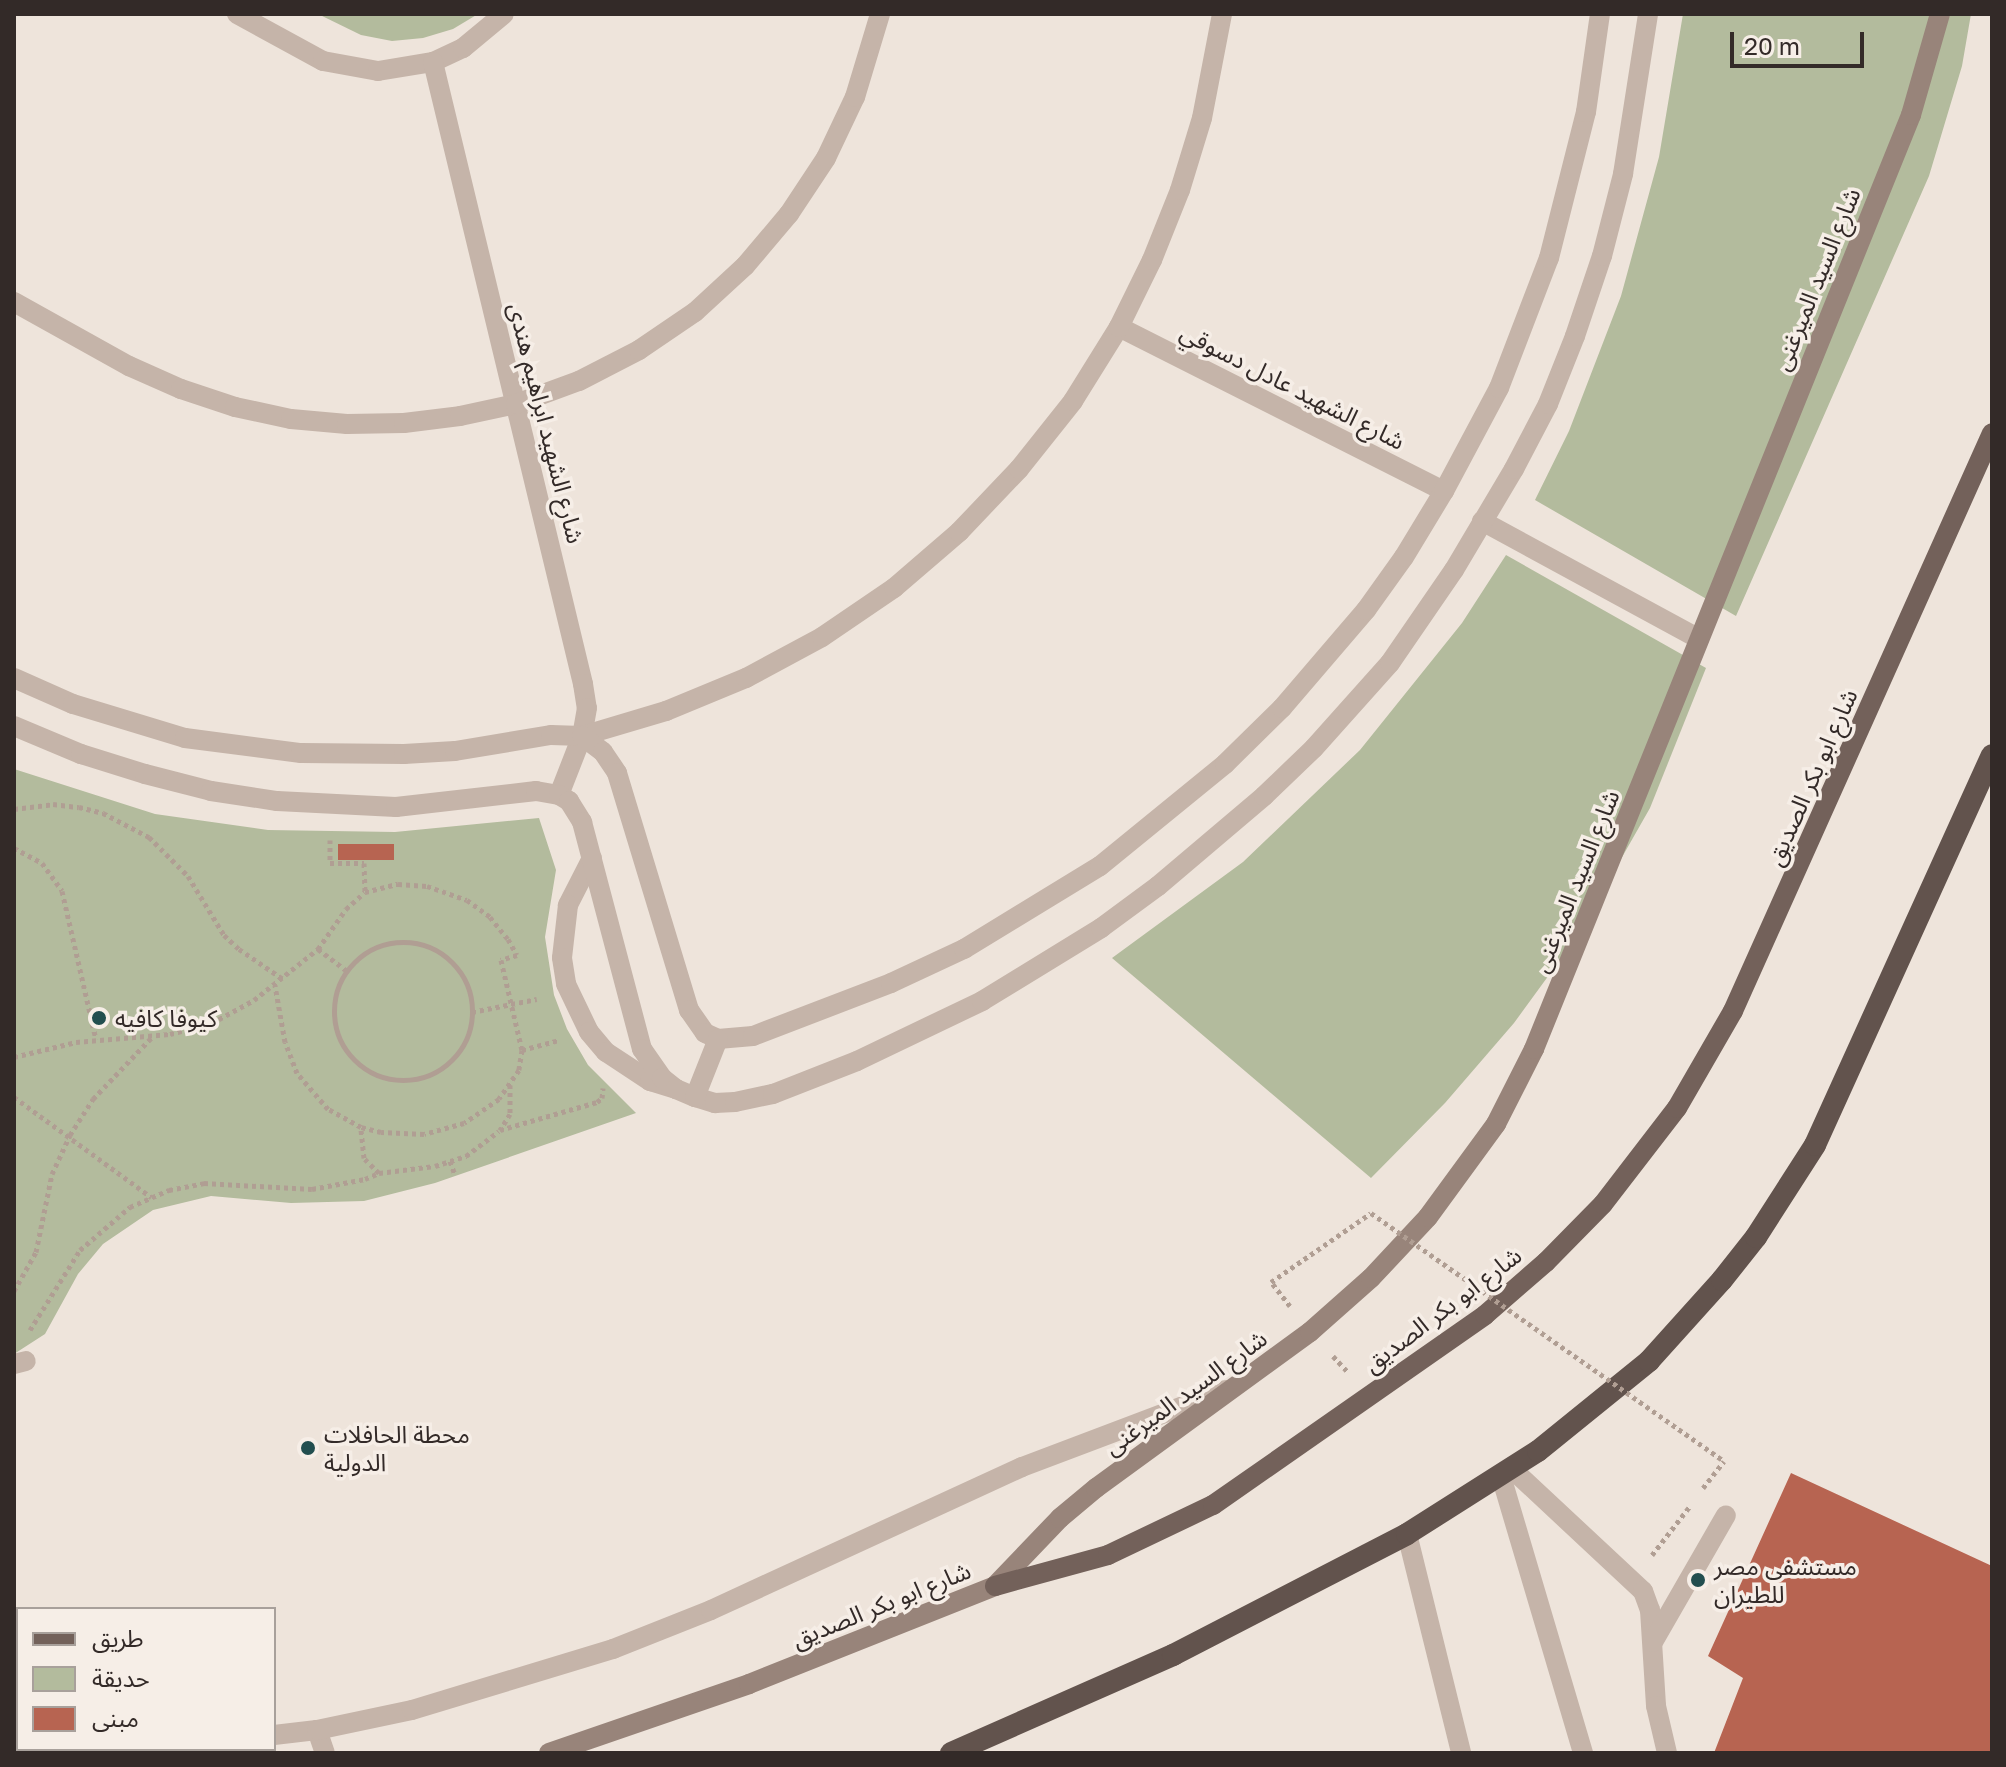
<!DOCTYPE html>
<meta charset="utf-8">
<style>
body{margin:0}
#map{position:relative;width:2006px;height:1767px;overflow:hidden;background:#eee4db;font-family:"Golos Text","Noto Sans Arabic",sans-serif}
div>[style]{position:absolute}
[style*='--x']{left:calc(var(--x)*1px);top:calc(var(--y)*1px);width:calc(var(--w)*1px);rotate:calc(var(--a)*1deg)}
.green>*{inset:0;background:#b3bb9d}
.building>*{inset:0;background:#b76451;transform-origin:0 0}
.path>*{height:5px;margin-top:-2.5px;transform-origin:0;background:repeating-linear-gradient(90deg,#b09e93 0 4px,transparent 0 8px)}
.path>.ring{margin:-2.5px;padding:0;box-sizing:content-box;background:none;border:5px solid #b09e93;border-radius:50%}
.service>*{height:20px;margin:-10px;padding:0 10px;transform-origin:10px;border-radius:10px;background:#c5b4a9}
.minor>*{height:20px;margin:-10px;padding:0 10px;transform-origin:10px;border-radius:10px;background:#c5b4a9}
.secondary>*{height:20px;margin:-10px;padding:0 10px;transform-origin:10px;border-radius:10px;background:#98847a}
.primary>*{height:20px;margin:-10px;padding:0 10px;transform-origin:10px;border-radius:10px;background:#73615a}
.trunk>*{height:22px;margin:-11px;padding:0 11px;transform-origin:11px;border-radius:11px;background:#62534d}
.path-bridge>*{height:5px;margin-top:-2.5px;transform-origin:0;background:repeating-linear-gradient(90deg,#b09e93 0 4px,transparent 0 8px)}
.dots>*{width:22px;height:22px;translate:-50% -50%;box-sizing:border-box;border:4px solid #f6eee7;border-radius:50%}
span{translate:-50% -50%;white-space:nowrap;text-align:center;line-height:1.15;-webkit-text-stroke:7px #f6eee7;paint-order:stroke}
.street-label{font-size:24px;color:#332a28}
.poi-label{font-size:24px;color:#332a28}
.left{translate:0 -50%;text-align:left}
.frame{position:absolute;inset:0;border:16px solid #332a28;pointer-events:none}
.legend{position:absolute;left:16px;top:1607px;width:260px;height:144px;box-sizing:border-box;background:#f6eee7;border:2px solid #a8a09b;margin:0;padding:10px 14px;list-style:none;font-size:24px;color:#332a28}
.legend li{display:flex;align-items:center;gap:16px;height:40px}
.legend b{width:40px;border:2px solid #a8a09b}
.scale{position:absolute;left:1730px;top:32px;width:134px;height:36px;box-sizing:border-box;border:4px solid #332a28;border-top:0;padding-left:10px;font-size:24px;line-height:28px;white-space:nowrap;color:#332a28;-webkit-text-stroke:6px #f6eee7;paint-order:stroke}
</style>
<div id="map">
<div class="green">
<div style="clip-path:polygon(318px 14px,478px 14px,453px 29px,423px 38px,392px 41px,361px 35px)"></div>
<div style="clip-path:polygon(1683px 14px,1971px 14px,1962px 66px,1929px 176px,1736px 616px,1535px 500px,1569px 431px,1621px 296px,1659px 157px)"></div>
<div style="clip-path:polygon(1506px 555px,1706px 668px,1650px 808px,1576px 938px,1514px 1023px,1445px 1103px,1371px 1178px,1112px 958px,1243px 862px,1360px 750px,1462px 623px)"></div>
<div style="clip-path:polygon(14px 769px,155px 814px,268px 830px,395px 832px,539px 818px,556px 870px,545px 937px,554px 995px,567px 1029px,588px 1065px,636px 1113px,435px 1183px,364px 1201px,291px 1203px,211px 1196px,153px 1210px,103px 1244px,78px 1274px,45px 1334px,14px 1354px)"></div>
</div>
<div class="building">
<div style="left:394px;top:844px;width:16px;height:56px;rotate:90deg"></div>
<div style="clip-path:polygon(1791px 1473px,1992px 1566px,1992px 1753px,1714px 1753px,1743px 1678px,1708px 1656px)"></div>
</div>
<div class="path">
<div style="--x:14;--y:809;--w:39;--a:-7"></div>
<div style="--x:53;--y:804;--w:26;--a:7"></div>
<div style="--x:79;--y:807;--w:25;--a:14"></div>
<div style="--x:103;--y:813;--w:52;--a:27.6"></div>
<div style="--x:149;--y:837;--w:55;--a:45"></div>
<div style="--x:188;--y:876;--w:69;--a:58.6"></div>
<div style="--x:224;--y:935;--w:21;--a:43"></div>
<div style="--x:239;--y:949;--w:53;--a:34.3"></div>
<div style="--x:330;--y:840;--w:23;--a:90"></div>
<div style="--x:330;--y:863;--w:34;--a:0"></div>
<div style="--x:364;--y:863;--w:29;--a:88"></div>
<div style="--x:14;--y:848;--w:32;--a:28"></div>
<div style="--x:42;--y:863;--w:34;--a:54"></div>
<div style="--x:62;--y:891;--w:152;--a:77.1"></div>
<div class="ring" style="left:334px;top:942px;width:133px;height:133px"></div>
<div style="--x:318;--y:949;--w:36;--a:37"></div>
<div style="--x:472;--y:1012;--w:66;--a:-11.3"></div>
<div style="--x:522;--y:1050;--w:38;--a:-15"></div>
<div style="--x:14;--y:1057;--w:64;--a:-13.6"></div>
<div style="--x:76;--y:1042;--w:94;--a:-4.9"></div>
<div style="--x:170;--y:1034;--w:43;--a:-14.7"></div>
<div style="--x:212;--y:1023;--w:48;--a:-28.7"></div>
<div style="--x:254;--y:1000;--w:82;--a:-38.6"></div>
<div style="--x:318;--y:949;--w:49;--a:-55"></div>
<div style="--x:346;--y:909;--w:25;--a:-42"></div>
<div style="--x:365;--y:892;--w:34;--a:-14"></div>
<div style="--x:398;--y:884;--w:29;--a:4"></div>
<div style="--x:427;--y:886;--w:42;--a:19.3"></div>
<div style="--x:467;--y:900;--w:29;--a:36"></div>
<div style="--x:490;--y:917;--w:28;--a:51"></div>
<div style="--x:508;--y:939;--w:18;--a:61"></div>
<div style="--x:517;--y:955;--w:17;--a:163"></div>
<div style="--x:501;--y:960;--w:92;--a:76.9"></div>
<div style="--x:522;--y:1050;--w:20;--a:99"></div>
<div style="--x:519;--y:1070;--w:35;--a:125"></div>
<div style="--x:499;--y:1099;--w:42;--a:145.6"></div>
<div style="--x:464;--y:1123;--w:41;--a:164.6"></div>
<div style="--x:424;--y:1134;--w:43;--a:-177.3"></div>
<div style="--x:381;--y:1132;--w:21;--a:-166"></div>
<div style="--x:361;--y:1127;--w:38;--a:-151"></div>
<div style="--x:328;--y:1109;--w:48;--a:-130.7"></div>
<div style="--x:297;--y:1073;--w:33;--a:-111"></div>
<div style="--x:285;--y:1042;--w:58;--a:-100"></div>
<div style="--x:510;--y:1085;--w:29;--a:90"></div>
<div style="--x:510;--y:1114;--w:19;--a:122"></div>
<div style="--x:500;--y:1130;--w:101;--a:-16.1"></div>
<div style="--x:597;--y:1102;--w:6;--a:-39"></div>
<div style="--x:602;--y:1098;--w:10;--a:-84"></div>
<div style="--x:14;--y:1097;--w:170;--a:36.1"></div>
<div style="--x:450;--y:1161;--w:15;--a:70"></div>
<div style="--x:379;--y:1173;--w:56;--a:-7.1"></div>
<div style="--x:435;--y:1166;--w:33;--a:-18"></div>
<div style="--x:466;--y:1156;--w:41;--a:-37.1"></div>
<div style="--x:14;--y:1291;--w:45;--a:-60.6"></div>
<div style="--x:36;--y:1252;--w:80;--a:-78.4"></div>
<div style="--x:52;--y:1174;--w:43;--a:-65.2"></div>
<div style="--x:70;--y:1135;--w:43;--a:-57.4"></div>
<div style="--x:93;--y:1099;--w:87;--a:-46.4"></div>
<div style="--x:1290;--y:1306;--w:31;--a:-128"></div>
<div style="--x:1271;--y:1282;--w:121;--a:-34.6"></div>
<div style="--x:30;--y:1330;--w:94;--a:-58"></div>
<div style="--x:80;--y:1250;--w:66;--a:-40.7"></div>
<div style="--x:130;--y:1207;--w:43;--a:-23.6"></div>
<div style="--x:169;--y:1190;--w:36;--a:-11"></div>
<div style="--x:204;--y:1183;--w:108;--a:3.2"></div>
<div style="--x:312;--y:1189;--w:54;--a:-10.7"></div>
<div style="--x:365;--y:1179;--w:15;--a:-23"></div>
<div style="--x:379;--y:1173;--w:21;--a:-135"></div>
<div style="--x:364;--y:1158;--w:31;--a:-96"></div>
<div style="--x:1333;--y:1356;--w:22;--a:47"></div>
<div style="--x:1703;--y:1488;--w:34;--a:-52"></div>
<div style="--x:1652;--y:1555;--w:62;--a:-52.2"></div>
</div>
<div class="service">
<div style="--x:592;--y:858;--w:53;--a:117.1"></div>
<div style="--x:568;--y:905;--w:53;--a:96.5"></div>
<div style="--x:562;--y:958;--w:26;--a:81"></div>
<div style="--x:566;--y:984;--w:53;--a:64.4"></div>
<div style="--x:589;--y:1032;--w:26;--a:50"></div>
<div style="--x:606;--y:1052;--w:53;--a:33.4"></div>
<div style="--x:650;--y:1081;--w:27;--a:17"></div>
<div style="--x:14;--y:1364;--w:12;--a:-14"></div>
<div style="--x:1512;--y:1469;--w:179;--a:43"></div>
<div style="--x:1643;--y:1591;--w:20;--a:70"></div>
<div style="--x:1650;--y:1610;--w:96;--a:86.4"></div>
<div style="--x:1656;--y:1706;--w:48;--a:76.8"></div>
<div style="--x:1501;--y:1476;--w:289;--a:73.5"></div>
<div style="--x:1407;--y:1534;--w:226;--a:76.1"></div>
<div style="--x:14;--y:1642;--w:4;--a:-14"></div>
<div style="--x:1653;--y:1642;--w:146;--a:-60.1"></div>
<div style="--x:14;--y:1674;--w:34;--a:83"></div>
<div style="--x:317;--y:1730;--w:24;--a:71"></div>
<div style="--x:274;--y:1735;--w:43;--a:-6.6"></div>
<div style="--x:317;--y:1730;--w:97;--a:-11.9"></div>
<div style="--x:412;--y:1710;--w:210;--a:-16.9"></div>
<div style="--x:613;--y:1649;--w:105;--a:-21.7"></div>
<div style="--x:711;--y:1610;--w:342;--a:-24.7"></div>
<div style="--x:1022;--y:1467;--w:218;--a:-20.7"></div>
<div style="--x:14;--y:1743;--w:4;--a:0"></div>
</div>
<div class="minor">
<div style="--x:237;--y:14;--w:98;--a:28.7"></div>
<div style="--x:323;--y:61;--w:56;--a:10.3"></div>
<div style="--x:378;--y:71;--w:56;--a:-9.3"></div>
<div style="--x:433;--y:62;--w:33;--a:-25"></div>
<div style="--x:463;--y:48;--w:53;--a:-39.7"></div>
<div style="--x:433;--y:62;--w:640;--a:76.44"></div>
<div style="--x:583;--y:684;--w:24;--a:81"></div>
<div style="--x:587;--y:708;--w:28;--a:100"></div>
<div style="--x:582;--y:736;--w:63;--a:111.3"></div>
<div style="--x:14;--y:302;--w:132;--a:29.1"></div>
<div style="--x:129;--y:366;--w:57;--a:23.9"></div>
<div style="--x:181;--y:389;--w:57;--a:18.4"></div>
<div style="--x:235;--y:407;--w:57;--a:12.1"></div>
<div style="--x:291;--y:419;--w:56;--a:5.1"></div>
<div style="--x:347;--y:424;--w:57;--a:-1"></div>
<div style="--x:404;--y:423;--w:56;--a:-7.1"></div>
<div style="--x:460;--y:416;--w:57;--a:-12.1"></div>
<div style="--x:516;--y:404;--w:67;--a:-20.1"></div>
<div style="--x:579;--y:381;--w:68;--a:-27.3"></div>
<div style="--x:639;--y:350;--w:68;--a:-34.2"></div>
<div style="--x:695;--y:312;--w:68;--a:-42.6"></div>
<div style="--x:745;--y:266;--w:68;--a:-49.8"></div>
<div style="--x:789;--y:214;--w:67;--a:-56.5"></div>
<div style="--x:826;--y:158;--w:68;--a:-64.6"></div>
<div style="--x:855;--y:97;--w:87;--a:-73.2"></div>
<div style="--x:1119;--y:327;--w:364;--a:26.8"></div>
<div style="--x:1482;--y:521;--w:247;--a:28.5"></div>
<div style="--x:14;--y:678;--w:64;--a:23.8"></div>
<div style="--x:73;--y:704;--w:117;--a:16.9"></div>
<div style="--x:185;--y:738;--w:117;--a:7.4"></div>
<div style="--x:301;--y:753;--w:103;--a:0.6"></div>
<div style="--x:404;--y:754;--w:51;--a:-3.4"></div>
<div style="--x:455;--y:751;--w:97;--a:-9.5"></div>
<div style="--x:551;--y:735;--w:31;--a:2"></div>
<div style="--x:582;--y:736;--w:88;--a:-16.6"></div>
<div style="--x:666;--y:711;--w:87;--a:-22.4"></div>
<div style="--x:746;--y:678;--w:86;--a:-28.3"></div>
<div style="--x:822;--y:637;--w:87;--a:-34.2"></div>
<div style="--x:894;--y:588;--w:86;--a:-40.7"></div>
<div style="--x:959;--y:532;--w:87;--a:-46.4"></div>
<div style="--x:1019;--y:469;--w:87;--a:-51.5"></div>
<div style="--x:1073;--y:401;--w:87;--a:-58.1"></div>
<div style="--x:1119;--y:327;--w:75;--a:-63.8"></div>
<div style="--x:1152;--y:260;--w:75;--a:-68.2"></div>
<div style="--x:1180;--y:190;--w:75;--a:-73"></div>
<div style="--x:1202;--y:118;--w:106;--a:-79.1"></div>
<div style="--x:14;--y:726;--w:73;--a:22.7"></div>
<div style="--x:81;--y:754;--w:67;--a:17.4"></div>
<div style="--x:145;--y:774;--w:68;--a:14.4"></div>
<div style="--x:211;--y:791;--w:67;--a:8.6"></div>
<div style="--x:277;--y:801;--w:119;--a:2.9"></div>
<div style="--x:396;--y:807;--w:141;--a:-6.5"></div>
<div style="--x:536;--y:791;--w:23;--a:10"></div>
<div style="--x:559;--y:795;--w:12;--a:31"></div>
<div style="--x:569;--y:801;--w:25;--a:58"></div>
<div style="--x:582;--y:822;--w:235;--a:75.2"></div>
<div style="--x:642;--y:1049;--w:35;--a:55"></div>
<div style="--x:662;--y:1078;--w:18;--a:38"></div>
<div style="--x:676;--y:1089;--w:21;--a:23"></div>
<div style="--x:695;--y:1097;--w:21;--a:17"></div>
<div style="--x:715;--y:1103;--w:20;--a:-3"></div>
<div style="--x:735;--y:1102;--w:39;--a:-12"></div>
<div style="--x:773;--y:1094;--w:90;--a:-21.4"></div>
<div style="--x:857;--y:1061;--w:139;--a:-25.6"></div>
<div style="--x:982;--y:1001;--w:140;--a:-31.5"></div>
<div style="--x:1101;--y:928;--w:71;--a:-36.4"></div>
<div style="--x:1158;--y:886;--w:139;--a:-40.3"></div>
<div style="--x:1264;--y:796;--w:69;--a:-43.8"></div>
<div style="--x:1314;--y:748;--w:114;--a:-48.2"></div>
<div style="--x:1390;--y:663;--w:113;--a:-55.5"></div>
<div style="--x:1454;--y:570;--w:117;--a:-59.3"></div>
<div style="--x:1514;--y:469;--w:73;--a:-62.4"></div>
<div style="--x:1548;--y:404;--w:73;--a:-68.3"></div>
<div style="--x:1575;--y:336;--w:84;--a:-71.4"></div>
<div style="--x:1602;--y:256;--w:85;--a:-75.6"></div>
<div style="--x:1623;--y:174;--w:162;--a:-81.1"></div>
<div style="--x:582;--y:736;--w:26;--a:37"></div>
<div style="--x:603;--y:752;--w:25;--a:56"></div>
<div style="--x:617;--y:773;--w:248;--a:73.1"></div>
<div style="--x:689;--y:1010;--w:28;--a:55"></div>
<div style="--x:705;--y:1033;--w:14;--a:25"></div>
<div style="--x:718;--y:1039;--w:35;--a:-5"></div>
<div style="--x:753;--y:1036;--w:148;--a:-21"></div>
<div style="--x:891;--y:983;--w:81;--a:-25"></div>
<div style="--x:964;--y:949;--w:159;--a:-31.4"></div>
<div style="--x:1100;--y:866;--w:161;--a:-39.2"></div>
<div style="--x:1225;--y:764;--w:80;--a:-44.5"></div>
<div style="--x:1282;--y:708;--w:129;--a:-49.4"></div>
<div style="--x:1366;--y:610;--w:65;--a:-54.4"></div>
<div style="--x:1404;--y:557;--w:77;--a:-58.8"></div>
<div style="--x:1444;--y:491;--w:117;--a:-61.9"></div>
<div style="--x:1499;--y:388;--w:139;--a:-69"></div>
<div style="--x:1549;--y:258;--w:151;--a:-75.8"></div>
<div style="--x:1586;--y:112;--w:99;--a:-81.9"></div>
<div style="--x:695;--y:1097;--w:62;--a:-68.4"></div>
</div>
<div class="secondary">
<div style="--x:549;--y:1753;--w:212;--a:-19"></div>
<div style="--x:749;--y:1684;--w:265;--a:-21.7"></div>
<div style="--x:995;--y:1586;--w:94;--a:-46.3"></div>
<div style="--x:1060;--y:1518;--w:47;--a:-39.8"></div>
<div style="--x:1096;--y:1488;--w:265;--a:-36.1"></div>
<div style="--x:1310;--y:1332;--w:81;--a:-41.5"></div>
<div style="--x:1371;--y:1278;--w:83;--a:-46.9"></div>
<div style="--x:1428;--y:1217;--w:115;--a:-53.8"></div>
<div style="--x:1496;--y:1124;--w:84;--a:-63.1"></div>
<div style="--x:1534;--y:1049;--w:1007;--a:-68.02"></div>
<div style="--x:1911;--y:115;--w:105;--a:-74"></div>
</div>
<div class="primary">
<div style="--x:995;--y:1586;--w:117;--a:-15.3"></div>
<div style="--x:1108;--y:1555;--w:116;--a:-25.5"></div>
<div style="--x:1213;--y:1505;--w:332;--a:-34.9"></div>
<div style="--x:1485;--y:1315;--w:81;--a:-41"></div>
<div style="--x:1546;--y:1262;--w:81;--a:-45.5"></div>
<div style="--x:1603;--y:1204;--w:121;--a:-52.4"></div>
<div style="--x:1677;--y:1108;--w:112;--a:-60"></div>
<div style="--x:1733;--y:1011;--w:633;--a:-65.86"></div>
</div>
<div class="trunk">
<div style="--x:951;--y:1753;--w:243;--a:-23.8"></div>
<div style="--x:1173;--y:1655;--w:263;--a:-27.3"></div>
<div style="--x:1407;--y:1534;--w:155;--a:-32.4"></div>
<div style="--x:1538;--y:1451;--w:143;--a:-39"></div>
<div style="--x:1649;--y:1361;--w:109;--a:-48"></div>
<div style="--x:1722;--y:1280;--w:55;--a:-51.7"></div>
<div style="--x:1756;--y:1237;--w:109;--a:-57.3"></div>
<div style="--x:1815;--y:1145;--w:428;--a:-65.6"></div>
</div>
<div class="path-bridge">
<div style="--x:1371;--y:1213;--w:431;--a:35.1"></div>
</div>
<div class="dots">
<div style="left:99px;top:1018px;background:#224e4f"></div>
<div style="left:308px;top:1448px;background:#224e4f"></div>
<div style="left:1698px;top:1580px;background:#224e4f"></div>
</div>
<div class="street-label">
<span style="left:1816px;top:279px;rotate:-68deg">شارع السيد الميرغنى</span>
<span style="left:1293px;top:386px;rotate:27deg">شارع الشهيد عادل دسوقي</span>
<span style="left:547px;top:423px;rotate:76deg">شارع الشهيد ابراهيم هندى</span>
<span style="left:1811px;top:777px;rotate:-66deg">شارع ابو بكر الصديق</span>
<span style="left:1575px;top:881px;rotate:-68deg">شارع السيد الميرغنى</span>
<span style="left:1442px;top:1309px;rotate:-37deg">شارع ابو بكر الصديق</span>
<span style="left:1185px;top:1392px;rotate:-36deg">شارع السيد الميرغنى</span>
<span style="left:881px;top:1604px;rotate:-22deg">شارع ابو بكر الصديق</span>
</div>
<div class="poi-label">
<span class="left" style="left:115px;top:1018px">كيوفا كافيه</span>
<span class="left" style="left:324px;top:1448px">محطة الحافلات<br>الدولية</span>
<span class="left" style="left:1714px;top:1580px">مستشفى مصر<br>للطيران</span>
</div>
<div class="frame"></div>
<ul class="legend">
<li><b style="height:10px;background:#73615a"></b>طريق</li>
<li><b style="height:22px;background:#b3bb9d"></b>حديقة</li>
<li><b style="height:22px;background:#b76451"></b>مبنى</li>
</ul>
<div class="scale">20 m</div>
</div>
